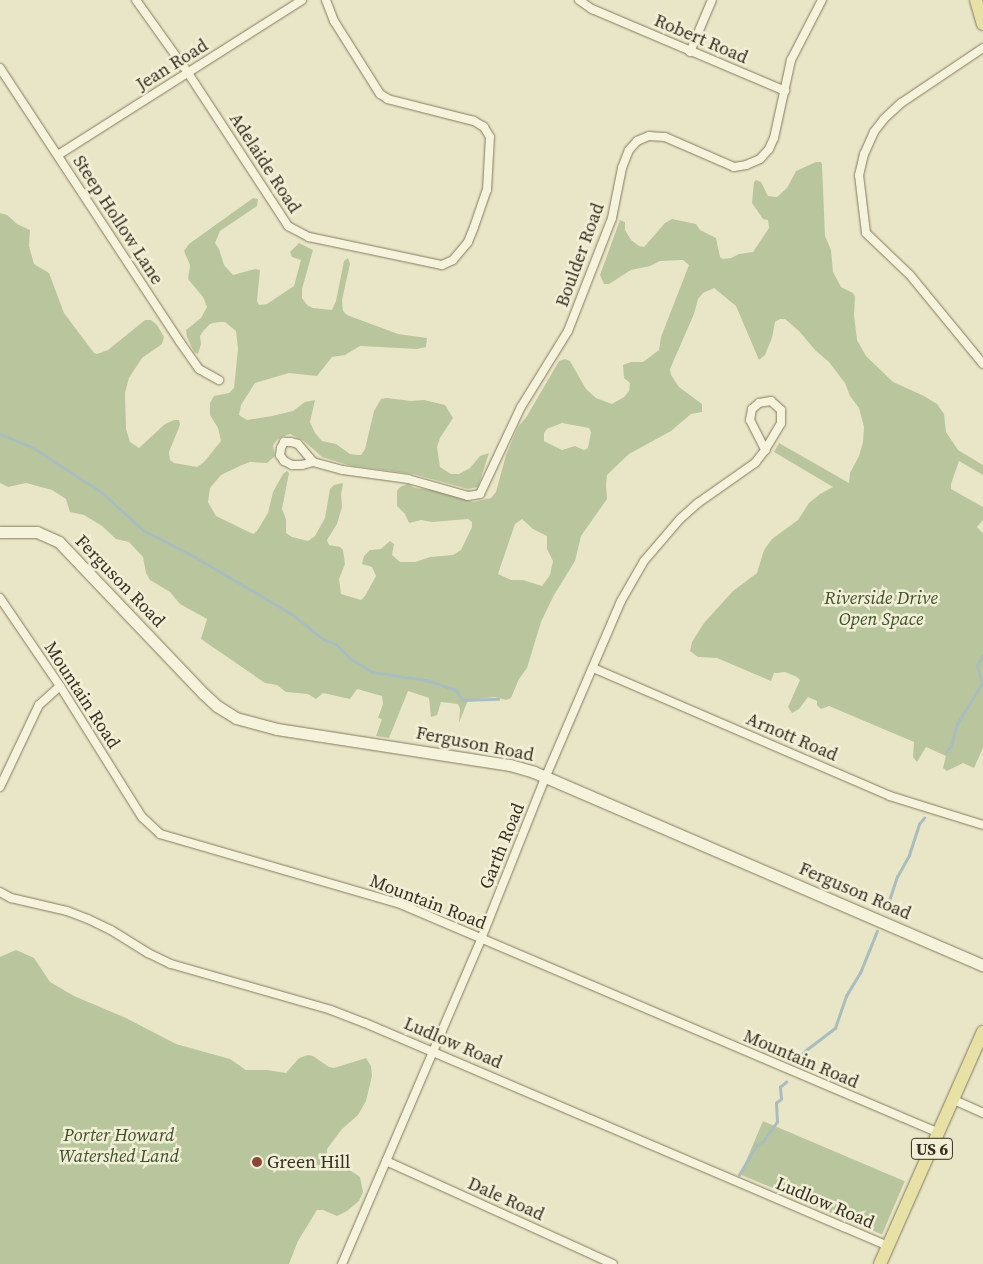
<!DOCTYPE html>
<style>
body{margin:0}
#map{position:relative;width:983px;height:1264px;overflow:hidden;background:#e9e6c8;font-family:"Source Serif 4",serif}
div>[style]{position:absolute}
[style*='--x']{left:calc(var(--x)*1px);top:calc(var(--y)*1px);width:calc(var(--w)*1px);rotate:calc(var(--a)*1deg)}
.green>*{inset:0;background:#b9c69d;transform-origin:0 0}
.stream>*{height:2.5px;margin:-1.25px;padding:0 1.25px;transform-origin:1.25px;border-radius:1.25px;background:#a9bebc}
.roads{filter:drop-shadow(0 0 1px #837a5f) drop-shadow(0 0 1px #837a5f)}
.street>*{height:8px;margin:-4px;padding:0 4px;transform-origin:4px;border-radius:4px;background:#f5f3db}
.secondary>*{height:11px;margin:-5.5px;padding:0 5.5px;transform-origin:5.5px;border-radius:5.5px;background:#f5f3db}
.primary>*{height:12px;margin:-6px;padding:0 6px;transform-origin:6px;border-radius:6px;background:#e8e1a5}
.dots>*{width:14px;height:14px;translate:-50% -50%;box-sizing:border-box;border:2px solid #f2efd7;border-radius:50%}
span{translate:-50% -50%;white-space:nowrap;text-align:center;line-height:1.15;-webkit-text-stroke:5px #f2efd7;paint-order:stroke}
.shield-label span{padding:1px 4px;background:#f2efd7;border:1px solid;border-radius:4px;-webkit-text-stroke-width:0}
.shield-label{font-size:16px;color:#352f21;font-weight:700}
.street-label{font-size:18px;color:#352f21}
.park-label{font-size:18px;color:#3e4f2a;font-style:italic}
.poi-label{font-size:18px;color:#352f21}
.left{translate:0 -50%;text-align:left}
</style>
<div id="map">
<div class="green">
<div style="clip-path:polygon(evenodd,816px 162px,821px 162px,822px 164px,825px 236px,831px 250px,833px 272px,841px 287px,853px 293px,855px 297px,854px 315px,857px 340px,866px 356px,893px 382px,924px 396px,937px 404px,944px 414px,946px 432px,958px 450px,983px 465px,983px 475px,959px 461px,951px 484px,951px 489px,983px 507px,983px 520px,977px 527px,983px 533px,983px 748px,974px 768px,963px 763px,947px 771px,943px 768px,946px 756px,926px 747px,917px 762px,913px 757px,914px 742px,829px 706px,821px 709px,817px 705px,817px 701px,808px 697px,799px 709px,792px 713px,788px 707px,800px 680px,797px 677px,785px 672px,777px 673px,774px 673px,771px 681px,717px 658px,698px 657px,690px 651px,692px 642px,704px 623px,733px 591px,757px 573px,764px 550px,772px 539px,798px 520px,809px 503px,820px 494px,833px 487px,774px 452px,779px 443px,849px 483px,850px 473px,859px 456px,863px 442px,864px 427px,859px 408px,850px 396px,845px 383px,829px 362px,816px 351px,799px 331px,785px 319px,780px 319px,775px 322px,772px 338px,765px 355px,759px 360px,736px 306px,714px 288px,703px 293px,698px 299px,694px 314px,670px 369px,671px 375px,679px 387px,702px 404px,702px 412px,691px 414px,671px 431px,629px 454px,607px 475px,606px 485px,607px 499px,581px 536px,575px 561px,554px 595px,541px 622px,527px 668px,519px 679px,511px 698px,506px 700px,495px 697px,468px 700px,459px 723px,460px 709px,458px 704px,441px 702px,437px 715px,431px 717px,429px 698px,408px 691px,389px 738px,376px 736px,382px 719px,378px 718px,383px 704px,382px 696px,357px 689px,350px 699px,323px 693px,316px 699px,308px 694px,286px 692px,277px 685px,265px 683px,201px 639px,207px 619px,180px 604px,170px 592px,150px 580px,146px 573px,143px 557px,129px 542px,116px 539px,102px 526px,84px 515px,70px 512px,66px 499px,52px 490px,26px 483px,8px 487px,0 483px,0 213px,7px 215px,17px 224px,30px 230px,29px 246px,34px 264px,49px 273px,64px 313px,94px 353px,97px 354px,108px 350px,145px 320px,151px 320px,157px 325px,164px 337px,162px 344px,142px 358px,129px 378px,125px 393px,126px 429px,130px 442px,139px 448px,165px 424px,174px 420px,179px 420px,180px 425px,169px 452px,170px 460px,174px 463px,197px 467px,204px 462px,221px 441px,218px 428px,210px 415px,210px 403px,214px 396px,229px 393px,234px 388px,238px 349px,236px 331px,225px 322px,218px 322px,210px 324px,204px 330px,200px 336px,201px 344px,198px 354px,194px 352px,187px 337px,186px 330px,201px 318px,207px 307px,203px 297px,188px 279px,190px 265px,184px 251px,189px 244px,253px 198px,258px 199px,257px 206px,220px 231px,215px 243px,219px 249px,224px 265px,233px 275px,255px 269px,260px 270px,257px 301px,259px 305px,267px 304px,294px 286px,301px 260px,292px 257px,290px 252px,299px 243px,313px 250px,302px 289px,302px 298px,307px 305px,313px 308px,332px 310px,336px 301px,344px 261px,348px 258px,350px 264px,342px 300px,343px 311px,347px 315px,398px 334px,427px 338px,426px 347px,417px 349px,360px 346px,345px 355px,332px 357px,317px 376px,289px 373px,255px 383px,241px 405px,239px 415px,247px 420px,272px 416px,293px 411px,305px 402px,315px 400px,310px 422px,315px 433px,322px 441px,336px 444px,350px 454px,357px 455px,361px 455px,365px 449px,374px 411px,381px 399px,387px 398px,411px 401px,424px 400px,445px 405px,453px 418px,440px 438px,437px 447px,440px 467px,451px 474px,459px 474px,470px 468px,480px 456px,489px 453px,478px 487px,468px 489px,413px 474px,348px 465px,322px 457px,304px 441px,290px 434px,281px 437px,276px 441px,273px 446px,275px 456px,267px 463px,250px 462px,242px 465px,221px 475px,210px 488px,208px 502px,216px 516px,253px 534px,257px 531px,268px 513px,273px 492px,283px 474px,287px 471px,289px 473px,282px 509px,286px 519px,286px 533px,292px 537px,308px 541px,315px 536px,325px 518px,330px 489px,334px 485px,342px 483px,343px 484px,341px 494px,342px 507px,337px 524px,327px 540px,329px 545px,340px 547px,343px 550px,345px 564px,339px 579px,341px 594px,361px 600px,365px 596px,376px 576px,372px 567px,362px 564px,364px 556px,370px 550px,381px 549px,390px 541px,394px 544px,392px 555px,400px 562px,415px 562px,430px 557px,453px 555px,461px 550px,472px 527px,472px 522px,468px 519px,432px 522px,421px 520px,409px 523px,405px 514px,397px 506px,397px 491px,400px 487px,408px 484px,415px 488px,434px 490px,473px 502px,491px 498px,496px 492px,506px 455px,518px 427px,527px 416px,559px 361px,565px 359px,570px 361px,586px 389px,596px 398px,612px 404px,624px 397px,629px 391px,630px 383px,624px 378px,623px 365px,631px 362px,643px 362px,659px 350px,661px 337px,689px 265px,683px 260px,660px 261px,650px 266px,631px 270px,609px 284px,604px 284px,600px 275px,620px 220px,625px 222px,625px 230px,631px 240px,639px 246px,644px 247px,665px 223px,672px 219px,696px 224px,700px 230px,716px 238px,720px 257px,723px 259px,731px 258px,739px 254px,753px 252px,769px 228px,768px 220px,763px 219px,752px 203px,754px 182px,756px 180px,761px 182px,768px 196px,777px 197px,787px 188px,796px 171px,816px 162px,562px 423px,589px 428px,591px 432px,588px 448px,584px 450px,575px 446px,562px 450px,544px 441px,544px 433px,547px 429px,562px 423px,816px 162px,522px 519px,533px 529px,547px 536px,547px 549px,553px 561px,550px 575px,542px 586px,523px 580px,511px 580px,498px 574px,515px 524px,522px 519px)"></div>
<div style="clip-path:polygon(16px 950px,34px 958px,50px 982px,74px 996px,126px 1018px,176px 1044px,230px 1059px,246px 1070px,267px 1070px,286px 1073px,299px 1058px,308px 1055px,313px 1056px,329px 1067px,334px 1068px,366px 1058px,371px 1066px,372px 1076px,366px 1101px,358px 1115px,342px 1129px,327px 1149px,327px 1160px,330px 1163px,347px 1168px,360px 1177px,363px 1192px,359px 1201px,347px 1211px,337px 1216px,323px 1210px,317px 1210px,298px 1241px,289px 1264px,0 1264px,0 957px)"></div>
<div style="left:763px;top:1121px;width:154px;height:58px;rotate:23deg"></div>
</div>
<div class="stream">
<div style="--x:0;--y:434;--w:37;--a:22"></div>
<div style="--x:34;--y:448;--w:45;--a:33.3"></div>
<div style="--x:72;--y:473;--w:38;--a:33"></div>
<div style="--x:104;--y:494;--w:53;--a:42.7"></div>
<div style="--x:143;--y:530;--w:53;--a:27.1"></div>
<div style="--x:190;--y:554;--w:118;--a:30.5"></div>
<div style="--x:292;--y:614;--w:40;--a:39"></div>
<div style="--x:323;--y:639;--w:14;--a:21"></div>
<div style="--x:336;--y:644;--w:21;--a:45"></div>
<div style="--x:351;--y:659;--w:26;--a:31"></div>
<div style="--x:373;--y:672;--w:54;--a:8.6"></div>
<div style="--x:426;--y:680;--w:32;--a:18"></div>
<div style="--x:456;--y:690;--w:12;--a:55"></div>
<div style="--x:463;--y:700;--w:35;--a:-2"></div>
<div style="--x:946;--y:752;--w:8;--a:-50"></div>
<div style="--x:951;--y:746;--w:23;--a:-75"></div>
<div style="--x:957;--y:724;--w:48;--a:-58.6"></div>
<div style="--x:982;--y:683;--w:18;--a:-106"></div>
<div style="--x:977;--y:666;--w:13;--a:-61"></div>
<div style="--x:887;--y:907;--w:32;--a:-72"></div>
<div style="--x:897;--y:877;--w:25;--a:-61"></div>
<div style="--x:909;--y:855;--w:33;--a:-72"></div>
<div style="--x:919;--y:824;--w:8;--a:-50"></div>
<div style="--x:793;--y:1060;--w:53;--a:-37.3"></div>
<div style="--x:835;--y:1028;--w:34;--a:-71"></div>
<div style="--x:846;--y:996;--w:27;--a:-59"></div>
<div style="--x:860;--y:973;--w:45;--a:-68"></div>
<div style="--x:739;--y:1175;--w:34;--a:-60"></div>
<div style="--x:756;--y:1146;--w:9;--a:-36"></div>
<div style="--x:763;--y:1141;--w:24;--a:-54"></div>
<div style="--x:777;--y:1122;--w:19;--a:-93"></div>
<div style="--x:776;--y:1103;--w:6;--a:-39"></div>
<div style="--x:781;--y:1099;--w:12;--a:-95"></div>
<div style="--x:780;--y:1087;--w:8;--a:-40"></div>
</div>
<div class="roads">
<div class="street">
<div style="--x:136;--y:0;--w:90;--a:54.5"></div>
<div style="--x:188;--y:73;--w:183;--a:56.8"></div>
<div style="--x:288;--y:226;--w:24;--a:28"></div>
<div style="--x:309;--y:237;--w:136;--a:11.9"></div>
<div style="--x:442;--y:265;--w:12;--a:-24"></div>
<div style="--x:453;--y:260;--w:23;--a:-50"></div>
<div style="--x:468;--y:242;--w:16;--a:-68"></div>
<div style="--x:474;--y:227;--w:39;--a:-71"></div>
<div style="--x:487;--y:190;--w:53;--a:-86.8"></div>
<div style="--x:490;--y:137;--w:12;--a:-121"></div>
<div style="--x:484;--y:127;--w:12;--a:-149"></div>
<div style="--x:474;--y:121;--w:89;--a:-165.7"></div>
<div style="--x:388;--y:99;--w:9;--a:-148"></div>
<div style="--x:380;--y:94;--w:86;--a:-122.2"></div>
<div style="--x:334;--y:21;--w:22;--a:-111"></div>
<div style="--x:579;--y:0;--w:16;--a:35"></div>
<div style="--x:592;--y:9;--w:210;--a:23"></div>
<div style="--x:983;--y:48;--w:99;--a:146.1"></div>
<div style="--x:901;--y:103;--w:23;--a:137"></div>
<div style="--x:884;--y:119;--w:16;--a:128"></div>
<div style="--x:874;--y:132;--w:24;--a:114"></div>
<div style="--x:864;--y:154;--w:22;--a:103"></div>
<div style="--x:859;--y:175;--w:58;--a:83.1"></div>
<div style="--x:866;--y:233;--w:61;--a:43.7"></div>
<div style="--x:910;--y:275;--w:115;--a:50.6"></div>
<div style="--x:690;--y:52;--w:56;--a:-67.1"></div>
<div style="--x:0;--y:68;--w:328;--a:56.7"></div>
<div style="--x:180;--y:342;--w:33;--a:55"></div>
<div style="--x:199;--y:369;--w:23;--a:29"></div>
<div style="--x:58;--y:155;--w:289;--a:-32.4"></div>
<div style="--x:313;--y:462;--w:11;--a:165"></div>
<div style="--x:302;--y:465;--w:10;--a:180"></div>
<div style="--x:292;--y:465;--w:9;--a:-153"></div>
<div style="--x:284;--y:461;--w:7;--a:-124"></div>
<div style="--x:280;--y:455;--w:7;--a:-82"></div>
<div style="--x:281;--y:448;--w:7;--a:-63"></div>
<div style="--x:284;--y:442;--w:7;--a:0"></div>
<div style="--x:291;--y:442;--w:7;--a:16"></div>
<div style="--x:298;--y:444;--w:23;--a:50"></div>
<div style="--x:313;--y:462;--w:31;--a:15"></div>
<div style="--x:343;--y:470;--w:66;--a:7.9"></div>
<div style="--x:408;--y:479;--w:62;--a:15.8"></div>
<div style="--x:468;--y:496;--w:12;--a:-9"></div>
<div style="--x:480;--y:494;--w:96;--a:-64.8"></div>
<div style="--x:521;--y:407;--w:89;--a:-58.3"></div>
<div style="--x:568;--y:331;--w:121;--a:-68.7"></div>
<div style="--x:612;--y:218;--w:51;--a:-78.7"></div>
<div style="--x:622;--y:168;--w:19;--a:-69"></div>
<div style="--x:629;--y:150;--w:12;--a:-48"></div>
<div style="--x:637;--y:141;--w:13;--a:-23"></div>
<div style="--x:649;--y:136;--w:16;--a:4"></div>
<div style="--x:665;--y:137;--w:75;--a:23.5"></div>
<div style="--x:734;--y:167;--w:12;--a:-9"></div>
<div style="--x:746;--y:165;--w:15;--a:-23"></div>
<div style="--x:760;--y:159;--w:13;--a:-48"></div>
<div style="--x:769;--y:149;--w:12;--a:-66"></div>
<div style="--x:774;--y:138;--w:80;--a:-77.7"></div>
<div style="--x:791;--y:60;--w:68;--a:-62.7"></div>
<div style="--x:0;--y:598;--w:107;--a:55.7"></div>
<div style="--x:60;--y:686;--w:155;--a:58"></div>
<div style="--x:142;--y:817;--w:25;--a:43"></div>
<div style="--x:160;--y:834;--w:248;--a:16.2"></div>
<div style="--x:398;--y:903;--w:588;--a:23.03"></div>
<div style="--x:593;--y:668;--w:323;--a:23.3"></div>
<div style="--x:890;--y:796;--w:97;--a:17.3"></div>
<div style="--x:0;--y:787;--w:91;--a:-64.6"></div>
<div style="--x:39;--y:705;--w:28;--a:-42"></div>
<div style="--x:0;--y:892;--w:13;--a:29"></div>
<div style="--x:11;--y:898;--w:57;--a:13.1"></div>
<div style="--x:67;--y:911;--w:22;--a:21"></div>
<div style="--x:88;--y:919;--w:25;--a:26"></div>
<div style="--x:111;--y:930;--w:44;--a:31.9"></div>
<div style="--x:148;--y:953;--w:25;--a:26"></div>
<div style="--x:171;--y:964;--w:166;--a:16"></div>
<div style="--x:331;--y:1010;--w:36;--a:21"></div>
<div style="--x:365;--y:1023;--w:569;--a:23.09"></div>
<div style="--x:954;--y:1100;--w:32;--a:24"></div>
<div style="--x:386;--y:1161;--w:249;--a:24.4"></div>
<div style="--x:342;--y:1264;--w:353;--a:-66.8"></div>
<div style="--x:481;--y:939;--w:175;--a:-68.3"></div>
<div style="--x:546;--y:776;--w:190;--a:-66.8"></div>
<div style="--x:621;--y:601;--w:46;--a:-60.1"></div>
<div style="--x:644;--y:561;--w:55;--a:-49.4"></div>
<div style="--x:680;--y:519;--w:24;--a:-42"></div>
<div style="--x:698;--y:503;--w:70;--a:-35.1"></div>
<div style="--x:755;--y:463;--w:16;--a:-52"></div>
<div style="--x:765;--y:450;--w:31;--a:-59"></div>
<div style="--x:781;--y:423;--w:13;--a:-90"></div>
<div style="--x:781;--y:410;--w:13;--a:-138"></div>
<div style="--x:771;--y:401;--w:12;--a:171"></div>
<div style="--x:759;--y:403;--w:9;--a:139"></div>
<div style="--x:752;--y:409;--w:11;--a:100"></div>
<div style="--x:750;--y:420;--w:34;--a:63"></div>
</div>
<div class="secondary">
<div style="--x:0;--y:532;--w:37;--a:0"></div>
<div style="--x:37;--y:532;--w:24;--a:24"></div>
<div style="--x:59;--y:542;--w:210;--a:46.4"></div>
<div style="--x:204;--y:694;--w:18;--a:43"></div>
<div style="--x:217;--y:706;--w:22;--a:32"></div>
<div style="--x:236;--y:718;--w:42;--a:15"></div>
<div style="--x:277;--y:729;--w:236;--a:8.8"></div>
<div style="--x:510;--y:765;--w:25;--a:16"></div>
<div style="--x:534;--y:772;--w:489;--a:23.3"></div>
</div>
<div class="primary">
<div style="--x:976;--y:0;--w:25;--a:74"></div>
<div style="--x:880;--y:1264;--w:254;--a:-66.1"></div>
</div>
</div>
<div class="dots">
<div style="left:257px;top:1162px;background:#8b4736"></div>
</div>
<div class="shield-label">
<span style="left:932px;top:1149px">US 6</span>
</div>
<div class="street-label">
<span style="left:701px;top:39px;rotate:23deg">Robert Road</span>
<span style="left:172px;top:65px;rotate:-32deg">Jean Road</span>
<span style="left:265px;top:163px;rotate:57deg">Adelaide Road</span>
<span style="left:118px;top:220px;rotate:57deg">Steep Hollow Lane</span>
<span style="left:580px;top:255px;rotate:-70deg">Boulder Road</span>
<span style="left:120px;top:581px;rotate:46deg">Ferguson Road</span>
<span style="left:82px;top:695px;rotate:57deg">Mountain Road</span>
<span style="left:792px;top:737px;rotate:23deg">Arnott Road</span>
<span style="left:475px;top:744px;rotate:11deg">Ferguson Road</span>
<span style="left:502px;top:846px;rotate:-68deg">Garth Road</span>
<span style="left:855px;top:891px;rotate:23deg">Ferguson Road</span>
<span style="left:428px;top:902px;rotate:21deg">Mountain Road</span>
<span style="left:453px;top:1043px;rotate:23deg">Ludlow Road</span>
<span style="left:801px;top:1059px;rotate:23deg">Mountain Road</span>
<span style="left:506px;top:1199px;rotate:24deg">Dale Road</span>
<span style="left:825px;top:1203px;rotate:23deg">Ludlow Road</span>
</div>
<div class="park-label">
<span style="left:881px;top:609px">Riverside Drive<br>Open Space</span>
<span style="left:119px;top:1146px">Porter Howard<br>Watershed Land</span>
</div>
<div class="poi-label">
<span class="left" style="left:267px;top:1162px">Green Hill</span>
</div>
</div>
